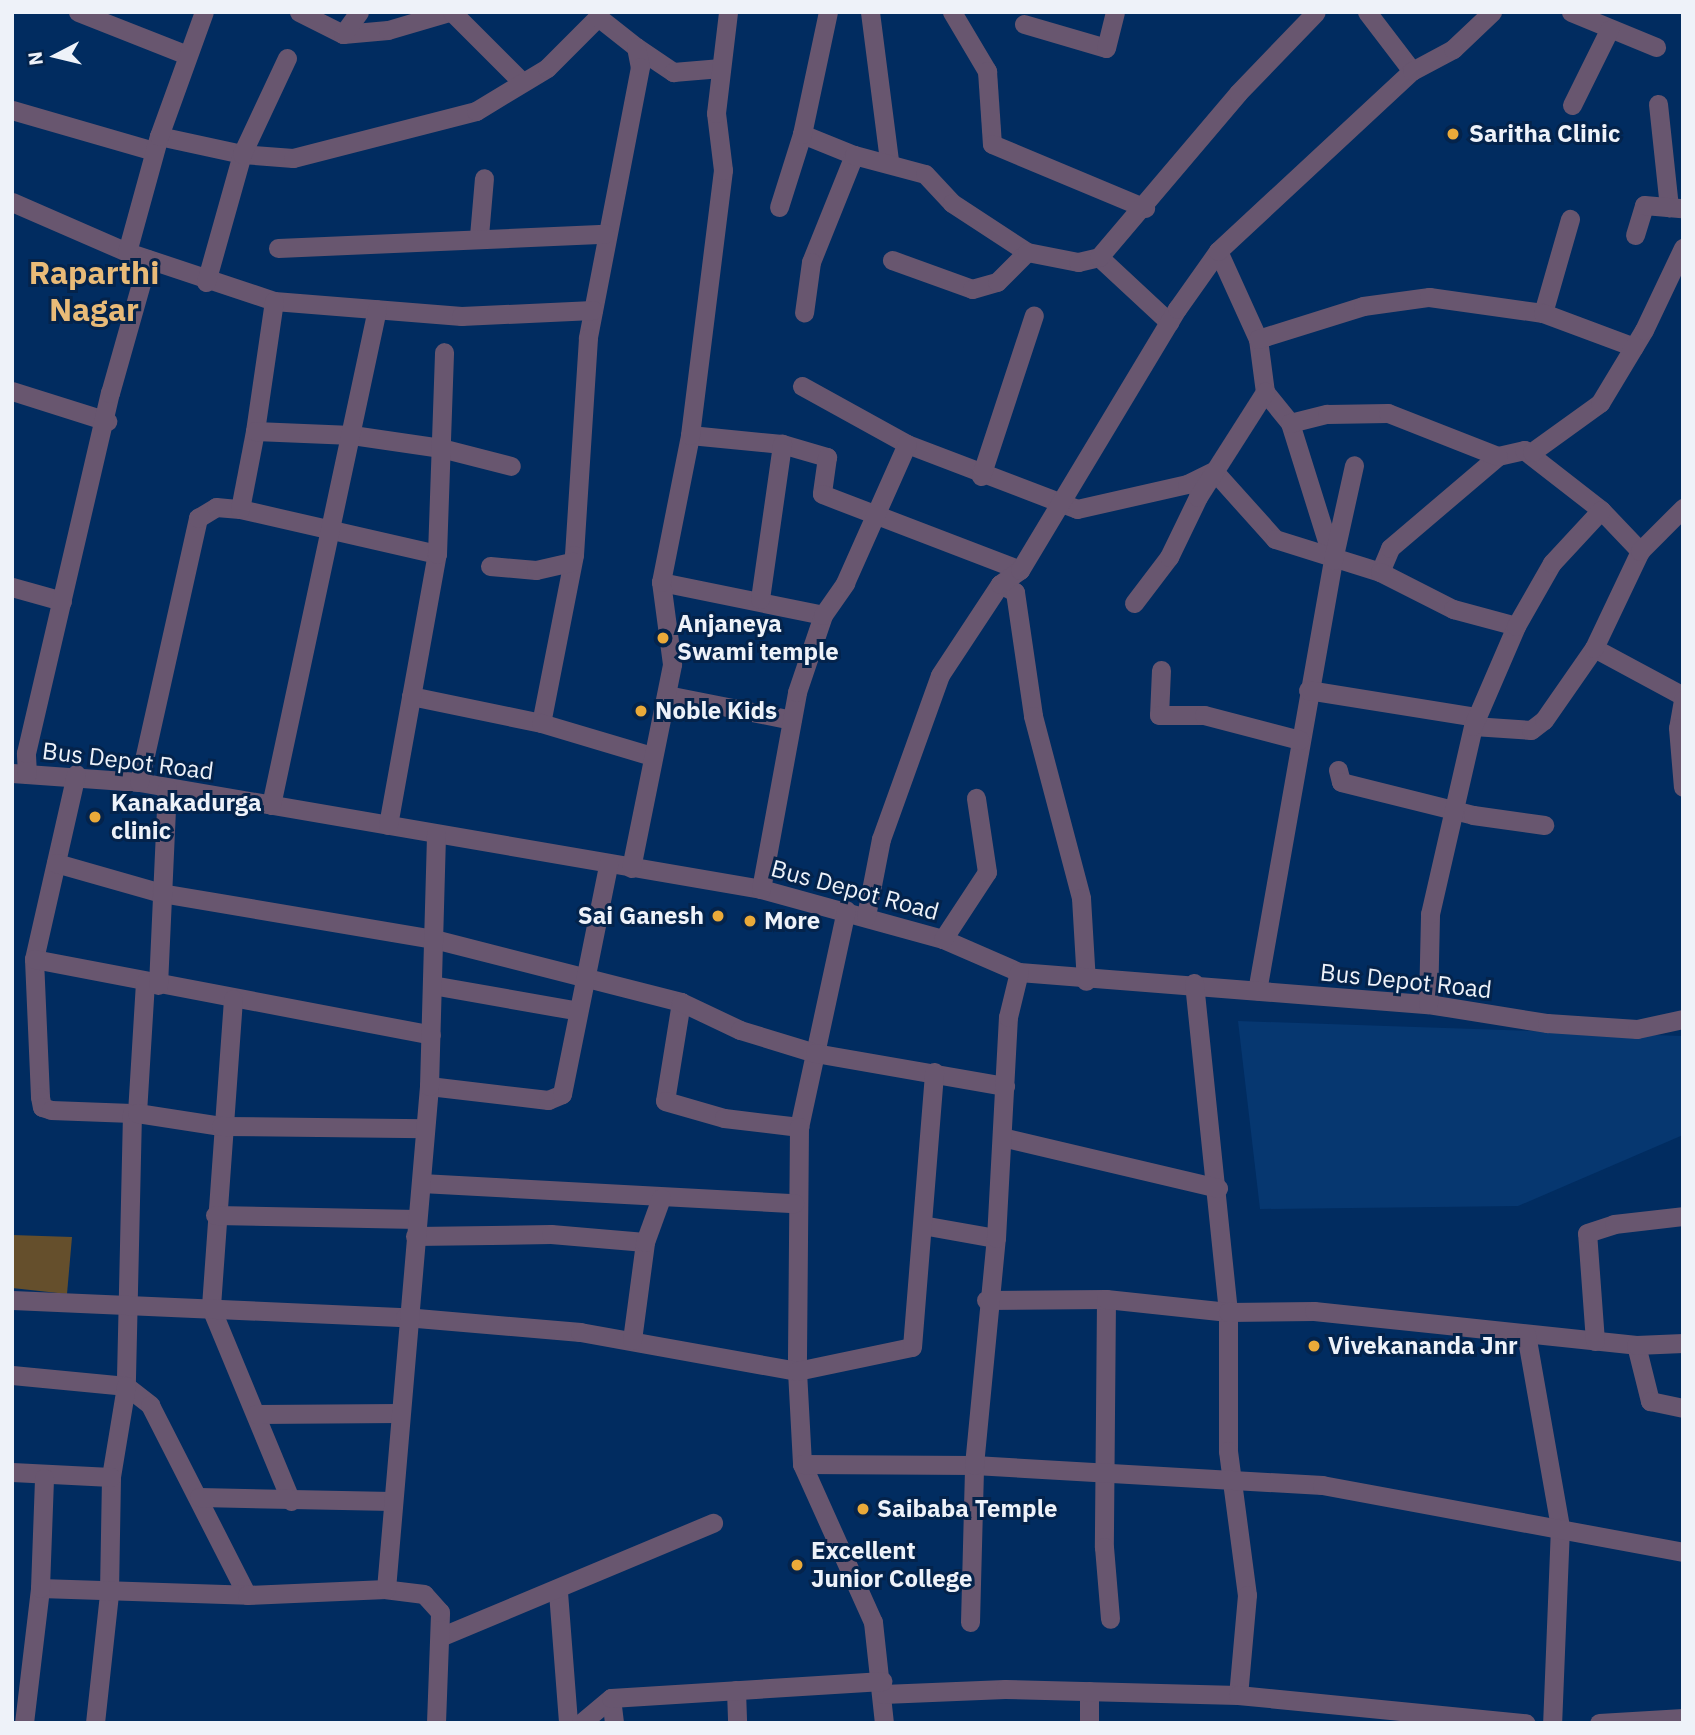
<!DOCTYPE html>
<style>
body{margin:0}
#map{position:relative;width:1695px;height:1735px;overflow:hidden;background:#012c60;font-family:"IBM Plex Sans",sans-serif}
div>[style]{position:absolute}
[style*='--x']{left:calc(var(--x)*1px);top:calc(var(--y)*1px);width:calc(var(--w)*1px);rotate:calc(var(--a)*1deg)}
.built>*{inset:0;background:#063770}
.green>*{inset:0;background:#654f2c}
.minor>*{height:19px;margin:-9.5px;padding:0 9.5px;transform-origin:9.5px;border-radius:9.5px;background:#68566f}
.dots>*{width:19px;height:19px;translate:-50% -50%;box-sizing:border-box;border:4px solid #04234b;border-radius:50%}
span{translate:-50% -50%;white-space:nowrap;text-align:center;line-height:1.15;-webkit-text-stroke:6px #04234b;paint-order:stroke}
.poi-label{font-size:24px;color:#eef2f9;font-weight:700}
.left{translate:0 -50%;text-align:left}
.right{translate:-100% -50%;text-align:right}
.street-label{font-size:24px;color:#eef2f9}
.district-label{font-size:32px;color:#e9bb78;font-weight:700}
.frame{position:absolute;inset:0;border:14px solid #eef2f9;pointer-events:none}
.north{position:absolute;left:21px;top:21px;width:70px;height:70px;-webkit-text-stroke:5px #04234b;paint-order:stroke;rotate:263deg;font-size:19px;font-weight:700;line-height:28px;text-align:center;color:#eef2f9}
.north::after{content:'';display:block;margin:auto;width:24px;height:32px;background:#eef2f9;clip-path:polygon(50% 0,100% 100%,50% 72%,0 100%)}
</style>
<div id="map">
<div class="built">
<div style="clip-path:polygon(1238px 1021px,1683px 1036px,1683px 1135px,1518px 1206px,1260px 1209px)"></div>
</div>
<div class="green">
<div style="clip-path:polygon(12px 1235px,72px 1237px,67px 1294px,12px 1288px)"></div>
</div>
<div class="minor">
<div style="--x:78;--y:12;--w:117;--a:21.5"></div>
<div style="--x:299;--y:12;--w:49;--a:26.6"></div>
<div style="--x:343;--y:34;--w:45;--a:-5.1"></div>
<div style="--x:388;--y:30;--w:64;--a:-16.4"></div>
<div style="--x:452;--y:12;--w:99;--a:45"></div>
<div style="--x:870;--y:12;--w:150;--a:82.7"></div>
<div style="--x:952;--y:12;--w:69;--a:59.3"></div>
<div style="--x:987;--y:71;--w:73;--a:86.1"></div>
<div style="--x:992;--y:144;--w:166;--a:22.7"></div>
<div style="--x:1367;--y:12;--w:74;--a:52.7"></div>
<div style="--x:1571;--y:12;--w:92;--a:22.4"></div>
<div style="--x:1024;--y:24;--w:85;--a:16.3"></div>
<div style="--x:1106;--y:48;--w:37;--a:-76"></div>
<div style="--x:343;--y:34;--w:27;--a:-54"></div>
<div style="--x:636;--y:47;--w:45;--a:34"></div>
<div style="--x:673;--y:72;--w:48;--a:-4.8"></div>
<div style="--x:1658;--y:104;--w:104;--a:83.9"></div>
<div style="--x:1572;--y:105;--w:84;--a:-63.7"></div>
<div style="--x:12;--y:110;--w:148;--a:16.1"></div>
<div style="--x:802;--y:134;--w:56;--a:22"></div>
<div style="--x:854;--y:155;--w:115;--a:111.9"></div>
<div style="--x:811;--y:262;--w:51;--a:97.8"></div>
<div style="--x:159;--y:136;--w:85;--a:12.2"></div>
<div style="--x:242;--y:154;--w:51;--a:4.5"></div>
<div style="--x:293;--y:158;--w:189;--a:-14.4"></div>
<div style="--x:476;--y:111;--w:83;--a:-31.2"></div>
<div style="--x:547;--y:68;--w:72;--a:-45"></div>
<div style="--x:598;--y:17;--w:48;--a:38.3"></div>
<div style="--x:636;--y:47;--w:20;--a:79"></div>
<div style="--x:640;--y:67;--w:276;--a:100.9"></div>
<div style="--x:588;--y:338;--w:217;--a:93.7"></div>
<div style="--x:574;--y:555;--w:171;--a:101.1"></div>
<div style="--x:854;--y:155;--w:73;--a:15"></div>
<div style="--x:925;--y:174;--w:40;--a:47"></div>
<div style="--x:952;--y:203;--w:90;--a:33.2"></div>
<div style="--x:12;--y:202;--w:125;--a:23.5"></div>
<div style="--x:127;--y:252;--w:155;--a:18.4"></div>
<div style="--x:274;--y:301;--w:188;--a:4.6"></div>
<div style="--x:461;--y:316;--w:132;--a:-2.6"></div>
<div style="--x:779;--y:207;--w:77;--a:-72.5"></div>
<div style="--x:802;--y:134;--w:125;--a:-78"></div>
<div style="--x:1635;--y:235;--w:31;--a:-73"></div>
<div style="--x:1644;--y:205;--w:38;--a:5"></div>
<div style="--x:479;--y:236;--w:58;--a:-85.1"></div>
<div style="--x:278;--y:248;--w:327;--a:-2.5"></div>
<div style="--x:1218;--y:251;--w:97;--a:65.6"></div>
<div style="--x:1258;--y:339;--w:53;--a:82.5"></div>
<div style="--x:1265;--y:392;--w:40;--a:51"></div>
<div style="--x:1290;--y:423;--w:144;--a:72.6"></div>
<div style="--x:1333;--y:560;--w:437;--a:100"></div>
<div style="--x:127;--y:252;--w:120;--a:-74.6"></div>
<div style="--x:159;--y:136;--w:132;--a:-70.1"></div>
<div style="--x:1099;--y:257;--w:96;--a:42.9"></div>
<div style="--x:892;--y:260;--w:85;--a:19.9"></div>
<div style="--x:972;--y:289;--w:26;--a:-16"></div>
<div style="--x:997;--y:282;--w:42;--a:-45"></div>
<div style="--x:1027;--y:252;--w:52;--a:11.1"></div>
<div style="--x:1078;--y:262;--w:22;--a:-13"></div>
<div style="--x:1099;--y:257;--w:215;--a:-49.7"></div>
<div style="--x:1238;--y:93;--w:112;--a:-46.1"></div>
<div style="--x:206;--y:282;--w:133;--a:-74.3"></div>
<div style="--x:242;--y:154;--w:106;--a:-64.9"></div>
<div style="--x:1543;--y:313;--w:98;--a:-74"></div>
<div style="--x:1258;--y:339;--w:110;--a:-17.4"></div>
<div style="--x:1363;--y:306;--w:67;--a:-7.8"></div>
<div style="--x:1429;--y:297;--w:115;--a:8"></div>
<div style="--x:1543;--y:313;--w:97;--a:20.5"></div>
<div style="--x:802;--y:386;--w:120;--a:28.9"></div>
<div style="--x:907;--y:444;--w:182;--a:20.9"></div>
<div style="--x:1077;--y:509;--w:113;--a:-12.8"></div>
<div style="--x:1187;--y:484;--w:30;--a:-26"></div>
<div style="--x:1214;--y:471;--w:91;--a:48.1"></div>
<div style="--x:1275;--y:539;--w:110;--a:17.4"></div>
<div style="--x:1380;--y:572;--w:26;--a:-67"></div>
<div style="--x:1390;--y:548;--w:142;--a:-40.4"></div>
<div style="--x:1498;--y:456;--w:27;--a:-13"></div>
<div style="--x:1524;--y:450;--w:98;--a:37.9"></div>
<div style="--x:1601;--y:510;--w:57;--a:46.4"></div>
<div style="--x:12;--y:391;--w:100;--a:17.5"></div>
<div style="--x:1290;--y:423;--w:38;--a:-14"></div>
<div style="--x:1327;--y:414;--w:61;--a:-0.9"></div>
<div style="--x:1388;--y:413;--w:118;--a:21.4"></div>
<div style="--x:255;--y:431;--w:131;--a:-81.7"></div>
<div style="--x:690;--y:435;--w:92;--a:5.6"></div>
<div style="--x:782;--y:444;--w:47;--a:16.1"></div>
<div style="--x:827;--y:457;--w:37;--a:98"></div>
<div style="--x:822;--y:494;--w:212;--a:21"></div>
<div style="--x:1532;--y:452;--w:84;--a:-35.8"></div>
<div style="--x:1600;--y:403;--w:85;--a:-58.9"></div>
<div style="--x:1644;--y:330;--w:91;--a:-64.6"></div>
<div style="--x:981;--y:476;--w:169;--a:-71.8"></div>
<div style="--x:240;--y:509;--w:202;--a:12.9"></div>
<div style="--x:1333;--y:560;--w:97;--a:-77.5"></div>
<div style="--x:490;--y:566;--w:46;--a:5"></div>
<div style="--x:536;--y:570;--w:37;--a:-13"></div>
<div style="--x:1380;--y:572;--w:82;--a:26.9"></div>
<div style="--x:1453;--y:609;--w:65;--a:15.1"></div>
<div style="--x:661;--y:582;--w:165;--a:11.5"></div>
<div style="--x:1000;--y:584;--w:17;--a:28"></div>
<div style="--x:1015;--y:592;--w:125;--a:81.7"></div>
<div style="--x:1033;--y:716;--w:188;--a:75.2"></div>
<div style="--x:1081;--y:898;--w:83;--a:86.6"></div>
<div style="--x:12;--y:587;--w:52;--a:15.6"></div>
<div style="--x:760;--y:599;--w:157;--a:-81.9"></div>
<div style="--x:1134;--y:603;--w:58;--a:-52.7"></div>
<div style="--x:1169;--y:557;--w:67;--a:-64.2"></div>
<div style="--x:1198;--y:497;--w:125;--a:-57.5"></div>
<div style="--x:1594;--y:648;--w:101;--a:28.3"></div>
<div style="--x:1161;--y:670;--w:45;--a:92.5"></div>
<div style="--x:1159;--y:715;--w:45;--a:0"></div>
<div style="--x:1204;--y:715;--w:99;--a:14.6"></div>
<div style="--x:1308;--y:690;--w:171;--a:9.1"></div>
<div style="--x:667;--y:695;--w:127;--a:11.3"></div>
<div style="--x:411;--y:696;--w:133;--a:11.7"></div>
<div style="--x:541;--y:723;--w:116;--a:16.6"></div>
<div style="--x:1683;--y:700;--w:28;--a:100"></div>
<div style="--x:1678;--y:728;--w:59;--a:85.2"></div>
<div style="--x:1473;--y:726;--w:58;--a:3.9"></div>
<div style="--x:1531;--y:730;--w:16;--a:-38"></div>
<div style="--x:1544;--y:720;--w:88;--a:-55.2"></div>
<div style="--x:1594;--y:648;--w:107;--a:-64.6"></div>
<div style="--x:1640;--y:551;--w:61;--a:-45"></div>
<div style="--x:1338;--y:770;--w:12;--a:76"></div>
<div style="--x:1341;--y:782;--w:136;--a:14"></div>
<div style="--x:1473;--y:815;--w:72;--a:8"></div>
<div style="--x:12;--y:773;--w:127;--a:4.1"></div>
<div style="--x:139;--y:782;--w:631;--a:9.76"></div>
<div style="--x:761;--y:889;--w:189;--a:15.4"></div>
<div style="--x:943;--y:939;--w:83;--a:23.5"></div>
<div style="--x:1019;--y:972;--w:410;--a:4.5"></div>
<div style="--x:1428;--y:1004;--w:121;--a:9.1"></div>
<div style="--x:1547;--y:1023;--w:90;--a:3.8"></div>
<div style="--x:1637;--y:1029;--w:47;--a:-12.3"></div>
<div style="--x:27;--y:774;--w:21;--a:-93"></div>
<div style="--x:26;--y:753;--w:370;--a:-76.9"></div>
<div style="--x:110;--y:393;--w:139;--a:-74.2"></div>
<div style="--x:76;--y:774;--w:190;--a:102.8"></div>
<div style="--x:34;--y:959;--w:138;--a:87.5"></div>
<div style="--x:40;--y:1097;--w:10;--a:79"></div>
<div style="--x:42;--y:1107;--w:9;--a:18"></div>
<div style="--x:51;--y:1110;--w:81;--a:2.1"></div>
<div style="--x:139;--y:782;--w:271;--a:-77.4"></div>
<div style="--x:198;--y:518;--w:21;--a:-31"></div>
<div style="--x:216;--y:507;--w:24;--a:5"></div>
<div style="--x:240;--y:509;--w:79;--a:-79.1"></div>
<div style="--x:255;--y:431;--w:97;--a:2.4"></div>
<div style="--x:352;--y:435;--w:90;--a:8.3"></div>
<div style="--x:441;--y:448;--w:72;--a:14.4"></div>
<div style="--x:271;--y:805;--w:507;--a:-77.94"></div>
<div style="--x:388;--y:825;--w:275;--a:-79.8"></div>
<div style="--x:437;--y:554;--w:202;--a:-88"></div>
<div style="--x:56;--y:863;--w:109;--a:15.9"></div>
<div style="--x:161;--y:893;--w:277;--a:9.6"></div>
<div style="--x:434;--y:939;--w:255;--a:14.3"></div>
<div style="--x:681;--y:1002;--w:100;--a:99.2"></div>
<div style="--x:665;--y:1101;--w:61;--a:16.1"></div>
<div style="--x:724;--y:1118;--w:76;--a:6.8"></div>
<div style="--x:631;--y:868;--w:208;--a:-78.6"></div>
<div style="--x:672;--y:664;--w:83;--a:-97.6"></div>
<div style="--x:661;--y:582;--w:150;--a:-78.8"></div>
<div style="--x:690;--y:435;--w:267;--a:-82.9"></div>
<div style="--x:723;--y:170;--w:57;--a:-97"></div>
<div style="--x:716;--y:113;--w:102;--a:-83.2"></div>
<div style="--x:761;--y:889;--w:200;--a:-79.6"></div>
<div style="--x:797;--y:692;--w:81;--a:-71.3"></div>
<div style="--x:823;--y:615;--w:39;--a:-55"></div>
<div style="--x:845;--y:583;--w:152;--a:-66"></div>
<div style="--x:846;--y:910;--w:222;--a:102.2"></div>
<div style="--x:799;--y:1127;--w:244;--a:90.5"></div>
<div style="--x:797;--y:1371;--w:93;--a:86.9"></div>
<div style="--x:802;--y:1464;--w:173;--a:65.8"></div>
<div style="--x:873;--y:1622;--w:102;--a:83.8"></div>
<div style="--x:866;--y:916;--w:78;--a:-79"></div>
<div style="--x:881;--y:839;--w:174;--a:-70.2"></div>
<div style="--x:940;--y:675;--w:109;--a:-56.6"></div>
<div style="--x:1000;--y:584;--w:24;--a:-35"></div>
<div style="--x:1020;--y:570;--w:305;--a:-59"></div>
<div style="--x:1177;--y:309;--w:71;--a:-54.7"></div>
<div style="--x:1218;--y:251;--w:265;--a:-42.9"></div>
<div style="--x:1412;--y:71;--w:47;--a:-28.2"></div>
<div style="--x:1453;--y:49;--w:54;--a:-43.5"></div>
<div style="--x:943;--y:939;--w:80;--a:-56.7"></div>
<div style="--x:987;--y:872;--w:75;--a:-98.5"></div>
<div style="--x:34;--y:959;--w:404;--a:10.8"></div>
<div style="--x:145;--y:982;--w:131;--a:93.5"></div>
<div style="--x:137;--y:1113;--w:5;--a:180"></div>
<div style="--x:132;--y:1113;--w:273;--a:91.3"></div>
<div style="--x:126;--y:1386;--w:31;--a:38"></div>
<div style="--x:150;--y:1405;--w:213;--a:63"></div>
<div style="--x:1194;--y:983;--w:331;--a:84.1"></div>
<div style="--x:1228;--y:1312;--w:139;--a:90"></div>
<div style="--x:1228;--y:1451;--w:145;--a:82.5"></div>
<div style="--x:1247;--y:1595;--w:100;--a:95.1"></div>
<div style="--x:158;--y:985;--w:197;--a:-87.4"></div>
<div style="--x:432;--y:985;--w:144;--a:10"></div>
<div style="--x:233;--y:999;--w:310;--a:94.1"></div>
<div style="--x:211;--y:1308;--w:209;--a:67.5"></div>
<div style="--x:681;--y:1002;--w:65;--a:25.4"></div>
<div style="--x:740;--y:1030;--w:78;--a:17"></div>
<div style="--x:815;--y:1053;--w:193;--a:9.9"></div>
<div style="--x:1428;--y:1004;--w:90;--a:-88.7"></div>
<div style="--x:1430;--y:914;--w:193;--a:-77.1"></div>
<div style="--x:1473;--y:726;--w:109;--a:-66.7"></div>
<div style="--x:1516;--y:626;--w:73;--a:-60.3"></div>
<div style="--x:1552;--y:563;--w:72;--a:-47.2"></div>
<div style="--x:429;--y:1086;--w:120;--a:6.7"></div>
<div style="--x:548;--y:1100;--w:15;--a:-23"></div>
<div style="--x:562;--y:1094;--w:234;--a:-78.6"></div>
<div style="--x:137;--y:1113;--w:85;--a:8.8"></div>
<div style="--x:221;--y:1126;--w:204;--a:0.6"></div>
<div style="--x:1002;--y:1137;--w:222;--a:13.3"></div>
<div style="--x:421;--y:1183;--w:374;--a:3.1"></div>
<div style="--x:215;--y:1215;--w:202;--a:1.1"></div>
<div style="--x:922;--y:1225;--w:75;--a:10"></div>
<div style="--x:415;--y:1236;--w:136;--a:-0.8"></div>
<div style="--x:551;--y:1234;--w:94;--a:4.9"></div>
<div style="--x:1106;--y:1299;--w:248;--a:90.5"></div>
<div style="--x:1104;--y:1547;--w:72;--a:85.2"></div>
<div style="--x:12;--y:1300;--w:393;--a:2.5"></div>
<div style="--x:405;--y:1317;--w:176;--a:4.9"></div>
<div style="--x:580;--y:1332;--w:220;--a:10.2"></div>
<div style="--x:797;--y:1371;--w:117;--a:-11.8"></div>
<div style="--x:912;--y:1347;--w:276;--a:-85.4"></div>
<div style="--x:986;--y:1300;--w:120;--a:-0.5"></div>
<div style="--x:1106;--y:1299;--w:123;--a:6.1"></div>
<div style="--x:1228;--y:1312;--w:86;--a:-0.7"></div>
<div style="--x:1314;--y:1311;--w:324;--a:6"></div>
<div style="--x:1636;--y:1345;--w:58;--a:76"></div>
<div style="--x:1650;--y:1401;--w:34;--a:12"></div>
<div style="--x:1526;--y:1334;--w:196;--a:80"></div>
<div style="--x:1560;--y:1527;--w:196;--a:92.3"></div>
<div style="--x:632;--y:1340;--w:99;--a:-82.4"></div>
<div style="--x:645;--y:1242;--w:47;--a:-70"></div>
<div style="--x:1595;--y:1341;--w:108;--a:-94.2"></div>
<div style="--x:1587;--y:1233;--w:28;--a:-18"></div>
<div style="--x:1614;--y:1224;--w:69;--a:-6.6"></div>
<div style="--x:1636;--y:1345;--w:47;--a:-2.4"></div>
<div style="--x:12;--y:1375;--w:115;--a:5.5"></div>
<div style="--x:126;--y:1386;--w:92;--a:99.4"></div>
<div style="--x:111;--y:1477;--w:117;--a:91"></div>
<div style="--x:109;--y:1594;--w:130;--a:96.2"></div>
<div style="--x:256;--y:1414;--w:143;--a:-0.4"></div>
<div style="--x:802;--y:1464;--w:172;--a:0.3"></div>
<div style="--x:974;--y:1465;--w:349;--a:3.3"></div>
<div style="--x:1322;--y:1485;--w:367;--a:10.5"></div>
<div style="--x:12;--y:1472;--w:99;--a:2.9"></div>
<div style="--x:199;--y:1497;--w:193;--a:1.2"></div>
<div style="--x:40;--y:1588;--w:207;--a:1.9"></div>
<div style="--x:247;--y:1595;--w:139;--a:-2.5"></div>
<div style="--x:558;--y:1592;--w:131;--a:85.6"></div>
<div style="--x:970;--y:1622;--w:157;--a:-88.5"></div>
<div style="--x:974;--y:1465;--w:228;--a:-84.5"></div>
<div style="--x:996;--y:1238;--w:221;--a:-86.9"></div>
<div style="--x:1008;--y:1017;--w:46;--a:-76.3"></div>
<div style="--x:440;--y:1637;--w:296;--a:-22.7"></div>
<div style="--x:736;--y:1690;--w:33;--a:88"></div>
<div style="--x:1089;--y:1691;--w:32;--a:90"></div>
<div style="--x:883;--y:1694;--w:122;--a:-2.3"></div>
<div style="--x:1005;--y:1689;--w:233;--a:1.5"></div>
<div style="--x:1238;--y:1695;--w:289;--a:5.6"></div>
<div style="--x:611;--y:1698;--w:25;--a:83"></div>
<div style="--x:24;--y:1723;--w:136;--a:-83.2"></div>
<div style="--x:40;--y:1588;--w:110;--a:-87.9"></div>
<div style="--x:436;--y:1723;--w:111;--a:-87.9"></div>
<div style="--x:440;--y:1612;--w:24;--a:-132"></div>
<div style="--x:424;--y:1594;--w:38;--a:-173"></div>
<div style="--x:386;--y:1589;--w:505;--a:-85.11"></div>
<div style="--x:429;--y:1086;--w:252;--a:-88.4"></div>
<div style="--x:581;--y:1723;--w:39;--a:-40"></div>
<div style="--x:611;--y:1698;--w:272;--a:-3.6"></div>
<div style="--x:1599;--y:1723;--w:84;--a:-3.4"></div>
</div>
<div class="dots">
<div style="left:1453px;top:134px;background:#ebaa39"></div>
<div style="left:663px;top:638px;background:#ebaa39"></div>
<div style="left:641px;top:711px;background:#ebaa39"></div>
<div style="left:95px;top:817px;background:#ebaa39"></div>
<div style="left:718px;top:916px;background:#ebaa39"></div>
<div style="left:750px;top:921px;background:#ebaa39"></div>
<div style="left:1314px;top:1346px;background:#ebaa39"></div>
<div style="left:863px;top:1509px;background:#ebaa39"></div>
<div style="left:797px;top:1565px;background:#ebaa39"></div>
</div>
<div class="poi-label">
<span class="left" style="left:1469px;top:134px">Saritha Clinic</span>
<span class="left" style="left:677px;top:638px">Anjaneya<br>Swami temple</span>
<span class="left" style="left:655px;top:711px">Noble Kids</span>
<span class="left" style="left:111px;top:817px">Kanakadurga<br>clinic</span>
<span class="right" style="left:704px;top:916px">Sai Ganesh</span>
<span class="left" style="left:764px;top:921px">More</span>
<span class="left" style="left:1328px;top:1346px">Vivekananda Jnr</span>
<span class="left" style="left:877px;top:1509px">Saibaba Temple</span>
<span class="left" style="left:811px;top:1565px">Excellent<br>Junior College</span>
</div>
<div class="street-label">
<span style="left:128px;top:761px;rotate:7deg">Bus Depot Road</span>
<span style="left:855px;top:890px;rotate:15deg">Bus Depot Road</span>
<span style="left:1406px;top:981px;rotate:6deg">Bus Depot Road</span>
</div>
<div class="district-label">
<span style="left:94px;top:291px">Raparthi<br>Nagar</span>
</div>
<div class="frame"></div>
<div class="north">N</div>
</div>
